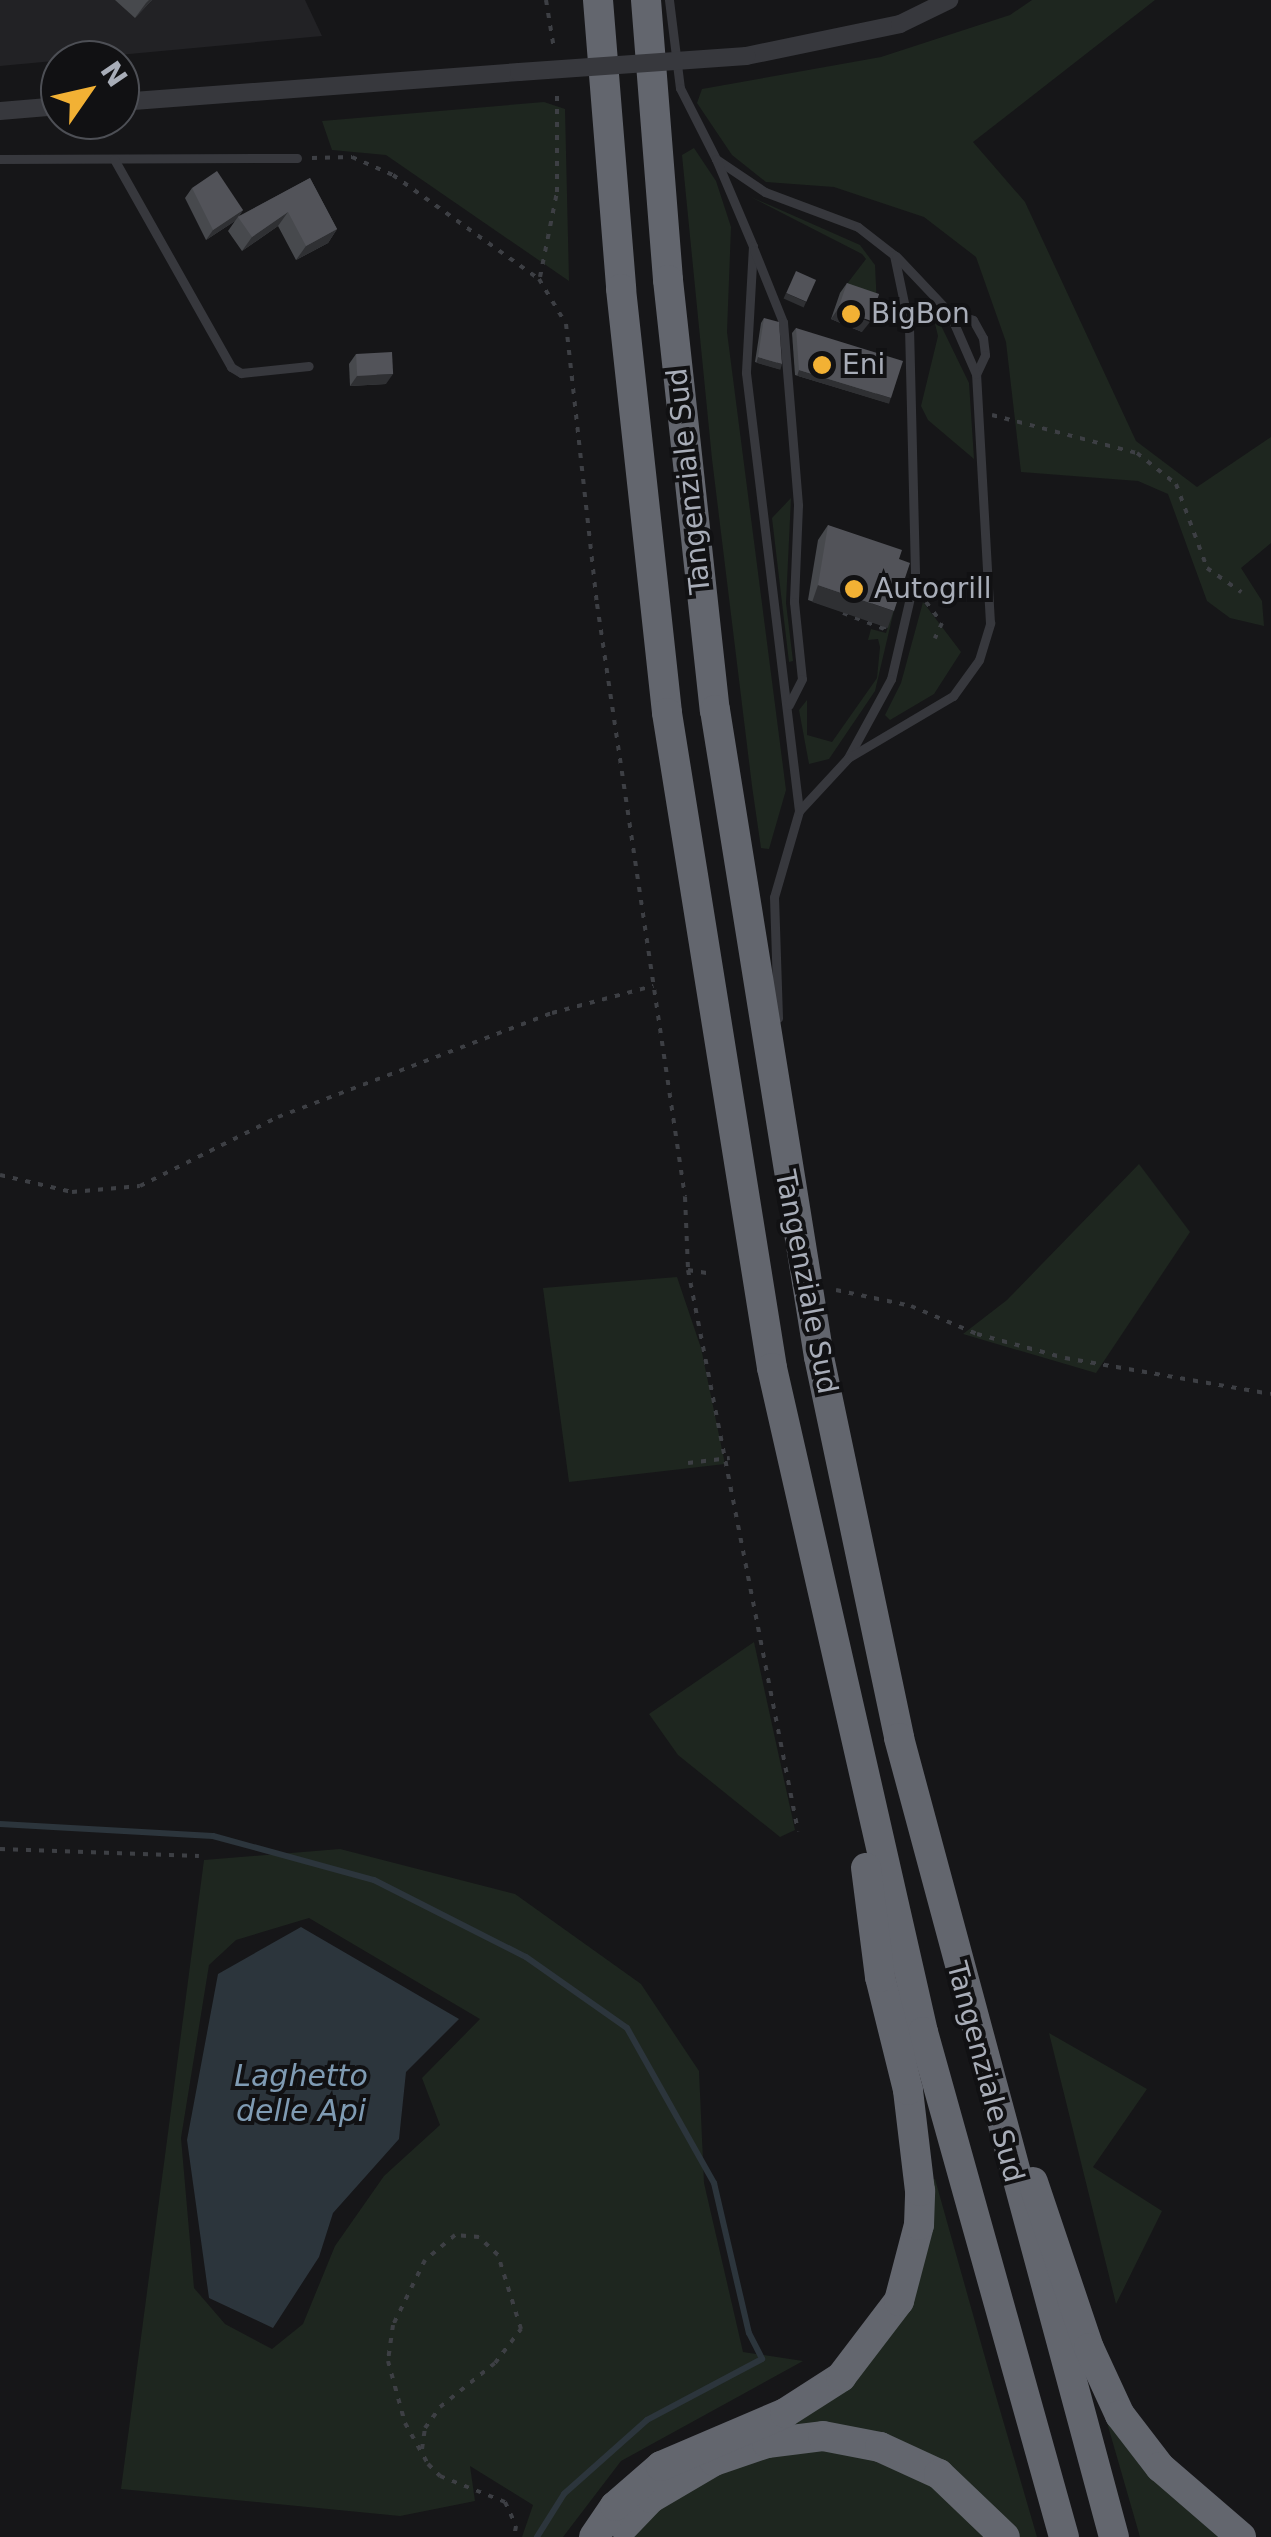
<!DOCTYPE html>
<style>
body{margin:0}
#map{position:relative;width:1271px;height:2537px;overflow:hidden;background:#161618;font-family:"DejaVu Sans",sans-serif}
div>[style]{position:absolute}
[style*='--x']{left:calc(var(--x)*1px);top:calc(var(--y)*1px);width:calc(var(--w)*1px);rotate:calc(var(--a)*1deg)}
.built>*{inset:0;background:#222225}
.green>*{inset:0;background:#1e261f}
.water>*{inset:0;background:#2c353c}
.stream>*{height:6px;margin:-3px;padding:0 3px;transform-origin:3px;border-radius:3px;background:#2c353c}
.path>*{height:4px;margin-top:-2px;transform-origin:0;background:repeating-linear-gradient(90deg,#3d3f44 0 5px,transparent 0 13px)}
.lane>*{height:9px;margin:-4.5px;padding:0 4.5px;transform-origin:4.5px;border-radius:4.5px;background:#37383d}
.street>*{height:18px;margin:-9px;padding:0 9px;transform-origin:9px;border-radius:9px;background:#37383d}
.highway>*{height:30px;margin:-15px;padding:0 15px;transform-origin:15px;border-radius:15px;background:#63666e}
.street-bridge>*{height:18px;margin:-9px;padding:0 9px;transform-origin:9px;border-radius:9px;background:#37383d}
.wall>*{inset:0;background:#47494d}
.shaded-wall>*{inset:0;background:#2f3033;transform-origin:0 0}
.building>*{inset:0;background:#525359;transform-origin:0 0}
.dots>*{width:28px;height:28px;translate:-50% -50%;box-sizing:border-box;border:5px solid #111113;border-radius:50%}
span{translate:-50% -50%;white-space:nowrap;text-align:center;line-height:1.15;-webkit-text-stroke:8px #111113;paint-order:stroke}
.poi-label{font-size:28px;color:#a8adb8}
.left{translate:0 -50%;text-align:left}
.street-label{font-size:28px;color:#a8adb8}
.water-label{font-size:30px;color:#7f9bb3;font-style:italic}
.north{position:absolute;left:40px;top:40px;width:100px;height:100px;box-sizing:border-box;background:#111113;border:2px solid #4d4f55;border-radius:50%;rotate:56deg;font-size:28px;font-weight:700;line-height:40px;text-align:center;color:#a8adb8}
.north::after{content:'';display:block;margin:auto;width:35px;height:45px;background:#f2b134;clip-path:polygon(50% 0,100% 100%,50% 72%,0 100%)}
</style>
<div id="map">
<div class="built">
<div style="clip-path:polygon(0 0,305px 0,322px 36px,0 66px)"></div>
</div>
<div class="green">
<div style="clip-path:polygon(1032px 0,1155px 0,973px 142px,1025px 202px,1136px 441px,1197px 487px,1271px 437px,1271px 543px,1241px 568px,1262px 601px,1264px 626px,1230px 618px,1207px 601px,1168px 494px,1138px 481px,1021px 472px,1006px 342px,976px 257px,924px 217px,834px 187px,766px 182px,732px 155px,697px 103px,702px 89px,881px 57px,1010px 15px)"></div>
<div style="clip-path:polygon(544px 102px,565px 109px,569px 281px,386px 155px,332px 150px,322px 121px)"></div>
<div style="clip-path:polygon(694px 148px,716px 181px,731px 227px,727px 332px,786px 790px,769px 849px,761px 848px,752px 786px,712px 459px,682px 155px)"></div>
<div style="clip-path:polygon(751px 197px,860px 245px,875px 265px,877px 306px,840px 293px,866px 259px,862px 254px)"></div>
<div style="clip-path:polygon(930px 303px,969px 383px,974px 459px,928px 420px,921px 406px,938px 336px)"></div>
<div style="clip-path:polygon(791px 498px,786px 603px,793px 661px,789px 662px,772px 518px)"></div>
<div style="clip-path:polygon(898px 593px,875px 691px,829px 759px,809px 764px,799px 710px,807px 700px,807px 735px,832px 742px,877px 678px,880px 647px,878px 639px,868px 640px,871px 629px,886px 633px)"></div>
<div style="clip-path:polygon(923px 602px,961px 652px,934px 694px,890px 720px,885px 715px,901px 683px)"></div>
<div style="clip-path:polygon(1139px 1164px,1190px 1232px,1096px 1373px,963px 1334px,1007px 1300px)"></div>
<div style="clip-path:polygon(677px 1277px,701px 1348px,725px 1464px,569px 1482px,543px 1288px)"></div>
<div style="clip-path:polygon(754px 1642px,795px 1830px,780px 1837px,678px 1755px,649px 1714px)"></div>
<div style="clip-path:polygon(evenodd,340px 1849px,515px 1894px,641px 1984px,699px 2071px,704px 2183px,743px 2352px,803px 2361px,621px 2461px,563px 2537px,522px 2537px,533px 2505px,470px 2466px,475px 2501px,400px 2516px,121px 2489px,204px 1860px,340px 1849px,309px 1918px,480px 2019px,422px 2078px,440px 2125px,384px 2176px,335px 2246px,303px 2324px,272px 2349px,225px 2324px,194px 2288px,181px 2138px,209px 1965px,236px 1940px,309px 1918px)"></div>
<div style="clip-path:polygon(1049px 2033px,1147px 2089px,1093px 2167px,1162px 2211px,1116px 2304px)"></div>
<div style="clip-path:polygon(935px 2179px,993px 2386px,1037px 2537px,1016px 2537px,993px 2506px,787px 2428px,852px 2382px,891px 2333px,928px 2180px)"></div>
<div style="clip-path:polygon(1106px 2419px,1227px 2537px,1140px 2537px)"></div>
<div style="clip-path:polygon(779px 2450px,854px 2450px,936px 2482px,994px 2537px,627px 2537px,663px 2499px)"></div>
</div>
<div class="water">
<div style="clip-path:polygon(301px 1927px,459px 2019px,406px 2072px,399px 2139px,333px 2213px,319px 2257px,273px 2328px,209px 2298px,187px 2140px,218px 1974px)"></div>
</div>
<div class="stream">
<div style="--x:0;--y:1824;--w:213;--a:3.2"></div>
<div style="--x:213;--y:1836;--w:167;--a:15.3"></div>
<div style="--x:374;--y:1880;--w:170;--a:26.9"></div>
<div style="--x:526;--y:1957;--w:123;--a:35.1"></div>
<div style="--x:627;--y:2028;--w:178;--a:60.7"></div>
<div style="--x:714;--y:2183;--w:154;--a:76.9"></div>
<div style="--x:749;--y:2333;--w:29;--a:63"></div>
<div style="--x:762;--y:2359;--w:130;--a:152.1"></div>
<div style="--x:647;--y:2420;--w:111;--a:138.3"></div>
<div style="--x:564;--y:2494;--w:51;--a:122.1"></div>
</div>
<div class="path">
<div style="--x:546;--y:0;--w:50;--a:80.7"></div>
<div style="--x:312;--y:158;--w:40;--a:-1.4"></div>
<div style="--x:352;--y:157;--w:45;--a:23.7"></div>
<div style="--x:393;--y:175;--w:179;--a:35.5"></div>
<div style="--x:539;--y:279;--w:52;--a:59"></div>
<div style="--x:566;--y:324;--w:282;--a:83.7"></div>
<div style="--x:597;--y:604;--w:599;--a:81.56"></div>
<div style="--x:685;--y:1197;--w:73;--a:87.6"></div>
<div style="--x:688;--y:1270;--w:572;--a:78.91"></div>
<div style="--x:540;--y:277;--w:87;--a:-78.7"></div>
<div style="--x:557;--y:192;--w:103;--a:-90"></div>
<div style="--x:992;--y:415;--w:150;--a:14.7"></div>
<div style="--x:1137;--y:453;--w:50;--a:38.5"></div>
<div style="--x:1176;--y:484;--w:90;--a:69.7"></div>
<div style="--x:1207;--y:568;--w:42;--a:35.2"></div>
<div style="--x:926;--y:602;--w:26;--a:53"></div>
<div style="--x:942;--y:623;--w:17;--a:115"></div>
<div style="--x:843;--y:613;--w:44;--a:21.3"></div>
<div style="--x:884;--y:629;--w:13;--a:-72"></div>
<div style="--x:0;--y:1175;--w:74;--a:13.3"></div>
<div style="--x:72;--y:1192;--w:68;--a:-5"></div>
<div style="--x:140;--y:1186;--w:154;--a:-26.6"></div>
<div style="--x:278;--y:1117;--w:293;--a:-20.8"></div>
<div style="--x:552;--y:1013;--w:105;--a:-15"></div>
<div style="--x:688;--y:1270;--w:25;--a:9"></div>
<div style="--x:836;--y:1290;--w:77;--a:12"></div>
<div style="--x:911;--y:1306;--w:72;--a:23"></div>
<div style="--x:977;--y:1334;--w:91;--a:15.3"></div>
<div style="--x:1065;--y:1358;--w:209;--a:9.9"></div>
<div style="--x:688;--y:1463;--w:42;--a:-6.8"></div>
<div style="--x:0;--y:1849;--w:199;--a:2"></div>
<div style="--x:422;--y:2449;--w:21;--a:-82"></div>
<div style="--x:425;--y:2428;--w:26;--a:-54"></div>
<div style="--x:440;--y:2407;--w:70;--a:-38.7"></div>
<div style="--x:495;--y:2363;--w:43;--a:-52.6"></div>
<div style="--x:521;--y:2329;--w:77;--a:-107.3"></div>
<div style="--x:498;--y:2255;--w:26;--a:-137"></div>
<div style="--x:479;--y:2237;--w:24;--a:-175"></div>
<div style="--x:455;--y:2235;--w:39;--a:140"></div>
<div style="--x:425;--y:2260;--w:72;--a:116.2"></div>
<div style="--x:393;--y:2325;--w:36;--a:98"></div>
<div style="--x:388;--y:2361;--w:64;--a:74.7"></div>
<div style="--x:405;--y:2423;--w:47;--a:60.7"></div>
<div style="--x:428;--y:2464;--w:17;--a:45"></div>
<div style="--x:440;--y:2476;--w:70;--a:21.8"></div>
<div style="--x:505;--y:2502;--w:26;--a:65"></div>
<div style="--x:516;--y:2526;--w:11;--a:100"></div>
</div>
<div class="lane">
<div style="--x:669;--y:0;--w:89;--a:82.9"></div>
<div style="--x:680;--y:88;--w:80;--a:63.1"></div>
<div style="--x:716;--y:159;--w:59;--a:34"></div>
<div style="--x:765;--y:192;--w:99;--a:20.6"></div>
<div style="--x:858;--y:227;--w:46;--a:37.9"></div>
<div style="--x:894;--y:255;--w:74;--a:78.2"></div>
<div style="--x:909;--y:327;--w:249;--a:88.6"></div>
<div style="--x:915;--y:576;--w:106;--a:103.1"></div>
<div style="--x:891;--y:679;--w:90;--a:118.6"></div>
<div style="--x:0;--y:159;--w:297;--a:-0.2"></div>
<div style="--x:114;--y:159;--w:239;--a:60.6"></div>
<div style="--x:231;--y:367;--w:12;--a:31"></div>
<div style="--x:241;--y:373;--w:68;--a:-5.9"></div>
<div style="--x:716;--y:159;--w:95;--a:67"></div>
<div style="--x:753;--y:246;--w:127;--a:93.2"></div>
<div style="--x:746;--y:373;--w:441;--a:83.1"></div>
<div style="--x:799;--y:811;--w:90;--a:106.2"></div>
<div style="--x:774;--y:897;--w:121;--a:88.1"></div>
<div style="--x:754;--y:250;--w:78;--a:68.1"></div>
<div style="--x:783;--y:322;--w:184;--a:85.3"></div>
<div style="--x:798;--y:505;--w:97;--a:92.4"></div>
<div style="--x:794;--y:602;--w:77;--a:84.1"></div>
<div style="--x:802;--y:679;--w:29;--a:117"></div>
<div style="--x:949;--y:312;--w:25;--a:18"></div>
<div style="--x:973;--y:320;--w:21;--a:61"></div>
<div style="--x:983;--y:338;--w:17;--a:83"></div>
<div style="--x:985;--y:355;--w:21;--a:115"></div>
<div style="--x:799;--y:811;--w:72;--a:-47.2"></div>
<div style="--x:848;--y:758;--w:122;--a:-30.6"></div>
<div style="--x:953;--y:696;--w:44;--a:-54.2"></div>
<div style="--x:979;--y:660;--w:39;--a:-73"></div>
<div style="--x:990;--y:623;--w:249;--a:-93.2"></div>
<div style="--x:976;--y:374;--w:68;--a:-113.5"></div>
<div style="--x:949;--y:312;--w:77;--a:-133.4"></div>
</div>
<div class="street">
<div style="--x:746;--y:56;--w:157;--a:-11.7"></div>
<div style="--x:900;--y:24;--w:55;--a:-26.1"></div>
<div style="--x:120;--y:102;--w:400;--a:-4.3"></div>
<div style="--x:0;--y:111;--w:60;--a:-4.8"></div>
</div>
<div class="highway">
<div style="--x:598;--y:0;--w:290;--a:85.4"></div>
<div style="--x:621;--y:289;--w:426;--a:83.8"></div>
<div style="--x:667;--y:713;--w:663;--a:80.89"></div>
<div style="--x:772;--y:1368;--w:681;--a:77.19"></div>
<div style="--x:923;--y:2032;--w:524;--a:74.4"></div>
<div style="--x:646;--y:0;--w:281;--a:85.5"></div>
<div style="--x:668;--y:280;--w:433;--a:83.8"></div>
<div style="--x:715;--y:710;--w:655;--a:80.87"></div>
<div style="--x:819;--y:1357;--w:389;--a:78.1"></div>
<div style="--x:899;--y:1738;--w:827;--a:74.94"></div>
<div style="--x:1033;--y:2182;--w:175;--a:71.4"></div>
<div style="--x:1089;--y:2348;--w:74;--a:65.2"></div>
<div style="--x:1120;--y:2415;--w:66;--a:52.4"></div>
<div style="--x:1160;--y:2467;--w:107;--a:40.8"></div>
<div style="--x:624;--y:2526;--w:39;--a:-46"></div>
<div style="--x:651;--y:2498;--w:73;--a:-30.4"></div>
<div style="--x:714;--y:2461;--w:56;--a:-18.8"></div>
<div style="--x:767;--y:2443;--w:56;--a:-7.1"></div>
<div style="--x:823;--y:2436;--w:58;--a:10.9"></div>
<div style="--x:880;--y:2447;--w:65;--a:24.6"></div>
<div style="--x:939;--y:2474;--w:91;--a:43.7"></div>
<div style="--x:594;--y:2537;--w:37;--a:-56"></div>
<div style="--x:615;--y:2506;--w:61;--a:-41"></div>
<div style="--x:661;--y:2466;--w:135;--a:-23.1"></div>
<div style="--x:785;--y:2413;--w:67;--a:-32.7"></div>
<div style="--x:841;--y:2377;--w:96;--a:-52.7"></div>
<div style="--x:899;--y:2301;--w:79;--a:-75.3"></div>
<div style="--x:919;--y:2225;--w:34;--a:-88"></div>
<div style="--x:920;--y:2191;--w:102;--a:-96.8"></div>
<div style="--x:908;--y:2090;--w:116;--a:-103.9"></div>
<div style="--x:880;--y:1977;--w:110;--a:-97.3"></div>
</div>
<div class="street-bridge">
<div style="--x:519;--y:72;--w:228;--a:-4"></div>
</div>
<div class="wall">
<div style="clip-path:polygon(115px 0,152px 0,135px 18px)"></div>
<div style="clip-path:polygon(310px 178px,337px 229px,328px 243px,296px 260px,278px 226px,242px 251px,228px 231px,235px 221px,206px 240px,185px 198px,192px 188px,243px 210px,239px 216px)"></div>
<div style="clip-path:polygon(847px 283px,862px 332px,831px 319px,840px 293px)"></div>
<div style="clip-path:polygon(764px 318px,779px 369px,755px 362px,761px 323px)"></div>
<div style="clip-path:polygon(796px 328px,888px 403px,795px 375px,792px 333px)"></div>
<div style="clip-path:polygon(356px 354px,386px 384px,350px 386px,349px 364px)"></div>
<div style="clip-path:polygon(828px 525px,884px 626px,808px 600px,818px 540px)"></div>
</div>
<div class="shaded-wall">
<div style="clip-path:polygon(149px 0,152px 0,135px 18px,146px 3px)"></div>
<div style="clip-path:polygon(243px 210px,235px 221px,206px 240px,213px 230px)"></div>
<div style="clip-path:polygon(288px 212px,278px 226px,242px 251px,252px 237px)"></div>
<div style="clip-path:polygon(337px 229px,328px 243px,296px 260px,306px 246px)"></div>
<div style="left:786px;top:293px;width:22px;height:6px;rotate:24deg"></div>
<div style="clip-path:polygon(838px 309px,870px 322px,862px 332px,831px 319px)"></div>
<div style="left:758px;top:357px;width:25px;height:6px;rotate:16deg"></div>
<div style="left:799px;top:370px;width:96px;height:6px;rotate:17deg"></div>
<div style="clip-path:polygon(393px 374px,386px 384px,350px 386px,357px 376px)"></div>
<div style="left:818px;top:585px;width:80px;height:18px;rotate:19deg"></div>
</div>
<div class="building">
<div style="clip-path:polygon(217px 171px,243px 210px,213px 230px,192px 188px)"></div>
<div style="clip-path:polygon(310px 178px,337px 229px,306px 246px,288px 212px,252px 237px,238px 217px)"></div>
<div style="left:796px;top:271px;width:22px;height:24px;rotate:24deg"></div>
<div style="left:847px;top:283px;width:34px;height:28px;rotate:19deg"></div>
<div style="clip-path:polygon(764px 318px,779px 322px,782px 364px,758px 357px)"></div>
<div style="clip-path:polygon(796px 328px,903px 361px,891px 398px,799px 370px)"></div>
<div style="left:392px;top:352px;width:22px;height:36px;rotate:87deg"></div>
<div style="clip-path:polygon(828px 525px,902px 550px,899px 559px,910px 563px,894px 611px,818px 585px)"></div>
</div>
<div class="dots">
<div style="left:851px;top:314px;background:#f2b134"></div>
<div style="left:822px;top:365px;background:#f2b134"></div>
<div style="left:854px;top:589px;background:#f2b134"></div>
</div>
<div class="poi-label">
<span class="left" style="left:871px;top:314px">BigBon</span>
<span class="left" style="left:842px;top:365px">Eni</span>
<span class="left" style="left:874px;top:589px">Autogrill</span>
</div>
<div class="street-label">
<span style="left:689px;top:481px;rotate:-96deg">Tangenziale Sud</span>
<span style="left:806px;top:1282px;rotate:79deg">Tangenziale Sud</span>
<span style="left:985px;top:2072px;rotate:75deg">Tangenziale Sud</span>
</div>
<div class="water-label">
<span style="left:301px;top:2093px">Laghetto<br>delle Api</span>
</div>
<div class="north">N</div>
</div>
